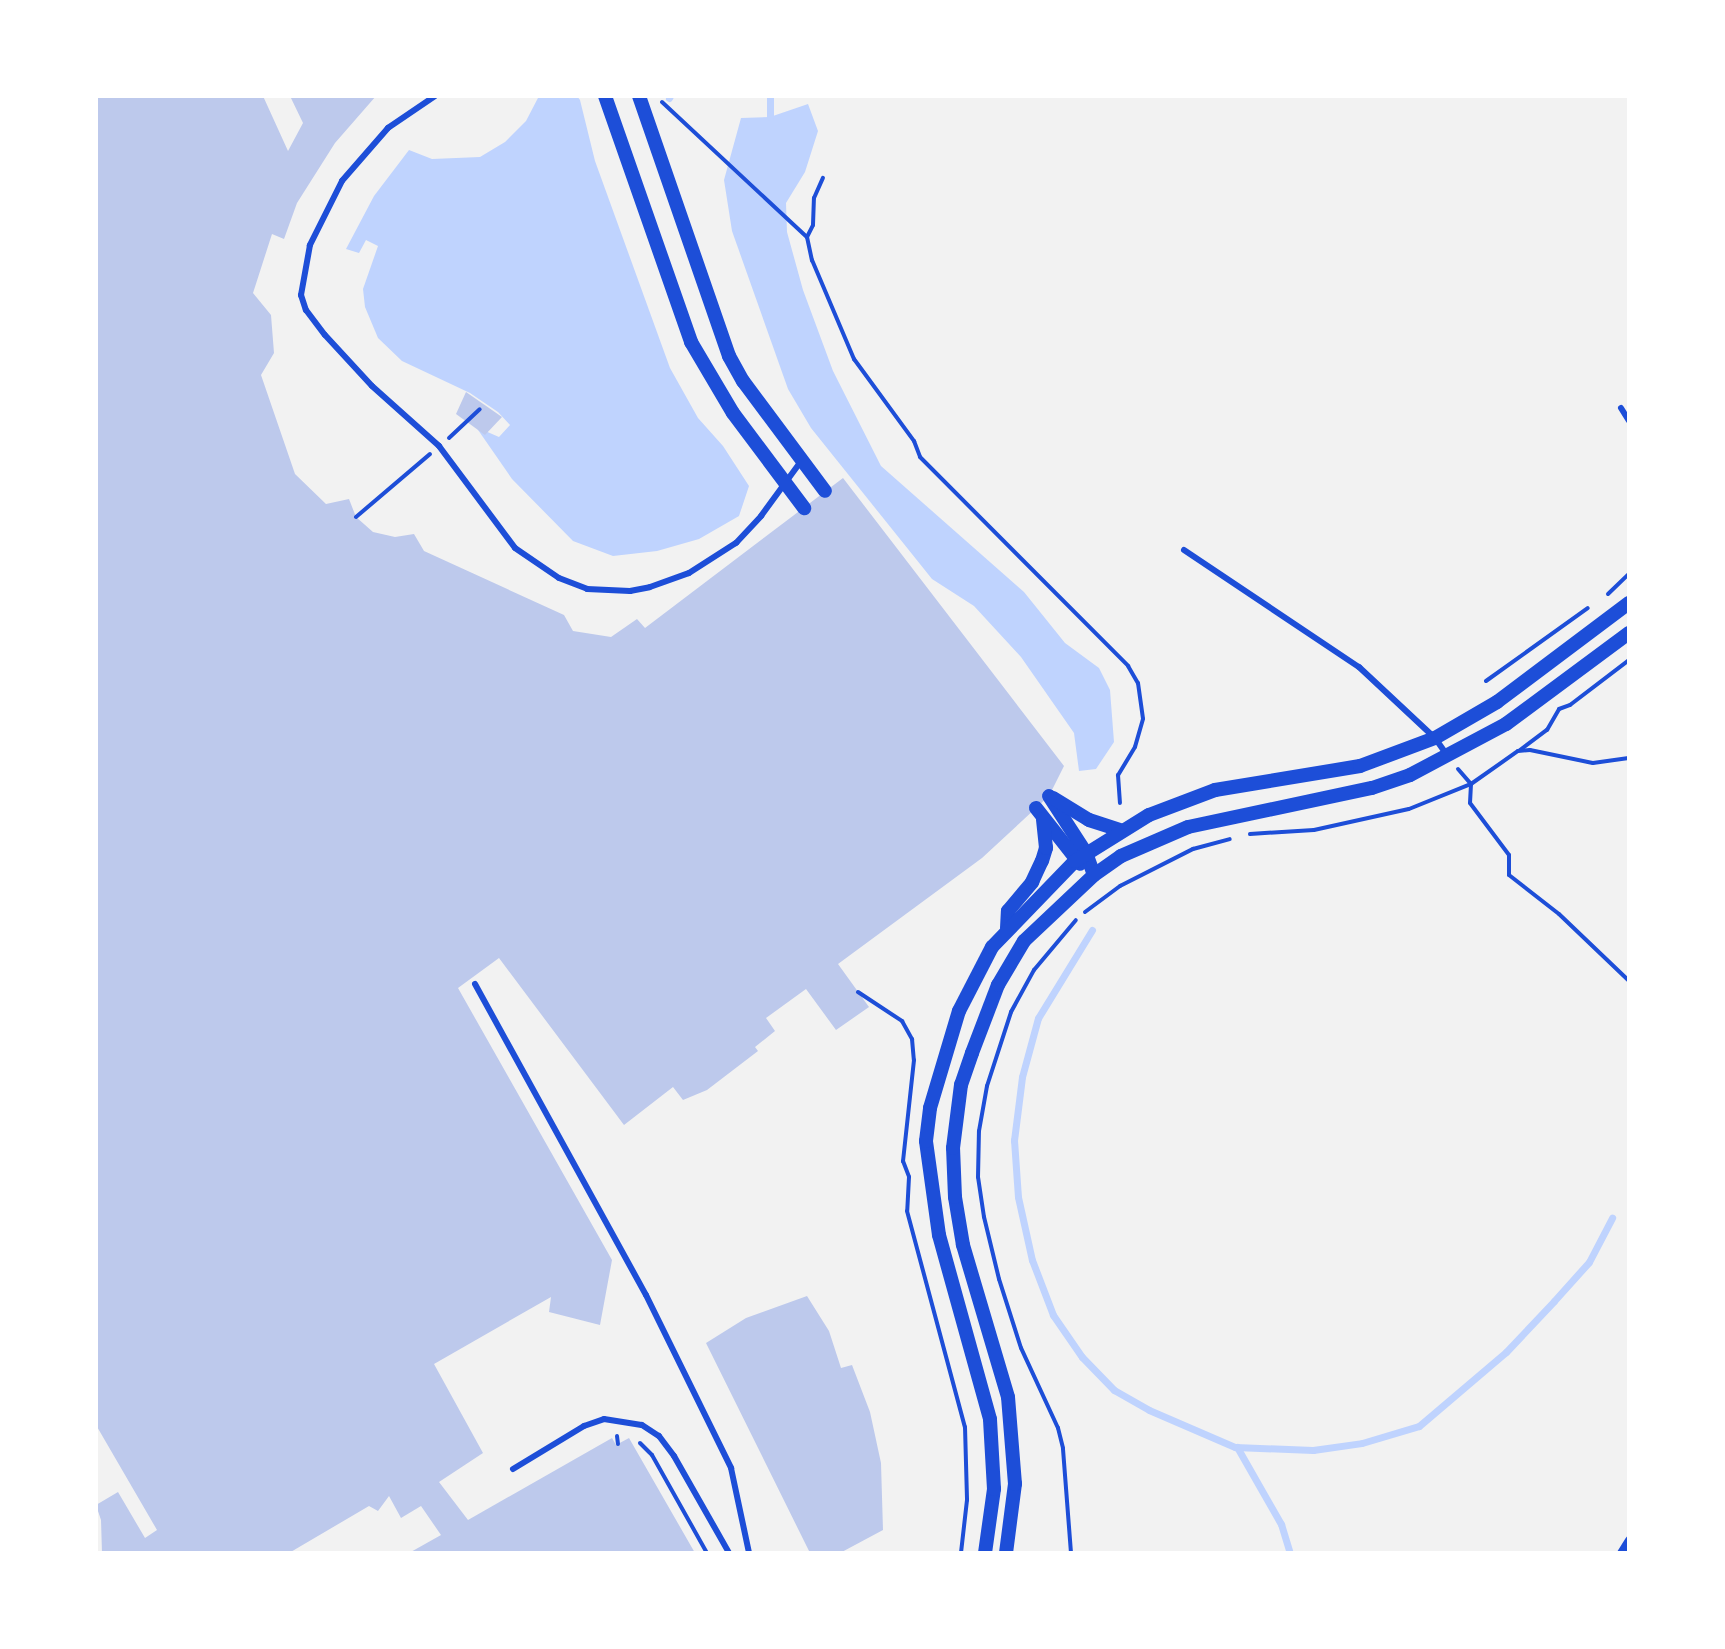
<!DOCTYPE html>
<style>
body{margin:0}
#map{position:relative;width:1725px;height:1649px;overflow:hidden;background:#f2f2f2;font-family:"Source Serif 4",serif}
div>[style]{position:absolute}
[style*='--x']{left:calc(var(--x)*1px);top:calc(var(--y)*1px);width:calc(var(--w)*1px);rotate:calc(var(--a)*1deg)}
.water>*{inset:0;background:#bfd3fe}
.stream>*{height:7px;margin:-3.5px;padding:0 3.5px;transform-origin:3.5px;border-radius:3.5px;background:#bfd3fe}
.building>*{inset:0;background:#bdc9ec}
.path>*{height:4px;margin:-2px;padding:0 2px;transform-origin:2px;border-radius:2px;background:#1d4ed8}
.service>*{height:6px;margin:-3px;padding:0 3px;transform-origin:3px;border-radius:3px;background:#1d4ed8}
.minor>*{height:8px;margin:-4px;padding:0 4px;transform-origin:4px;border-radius:4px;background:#1d4ed8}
.tertiary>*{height:14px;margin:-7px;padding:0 7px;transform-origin:7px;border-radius:7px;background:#1d4ed8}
span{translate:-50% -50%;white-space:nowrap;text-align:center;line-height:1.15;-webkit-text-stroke:8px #fff;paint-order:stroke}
.frame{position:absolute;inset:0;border:98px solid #fff;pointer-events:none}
</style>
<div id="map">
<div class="water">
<div style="clip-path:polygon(539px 96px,577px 96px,580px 100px,595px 161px,670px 368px,698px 418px,723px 446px,749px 486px,739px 516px,699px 539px,657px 551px,613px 556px,573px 541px,512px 479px,476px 427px,499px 437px,510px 425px,498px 412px,470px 393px,402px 361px,378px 338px,365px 307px,363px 289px,378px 246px,366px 240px,359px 253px,346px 249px,374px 196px,409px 150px,432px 159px,480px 157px,505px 142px,526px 121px)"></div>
<div style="clip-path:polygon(808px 104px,818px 131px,805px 172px,786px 203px,787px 232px,803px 290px,833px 371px,881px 466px,1024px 592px,1065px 643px,1099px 668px,1110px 690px,1114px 742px,1096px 769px,1079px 771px,1074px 733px,1021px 657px,974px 606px,932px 579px,811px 428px,788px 389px,732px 231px,724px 180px,741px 118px,770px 117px)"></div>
</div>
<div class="stream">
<div style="--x:770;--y:96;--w:21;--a:90"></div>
<div style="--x:669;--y:98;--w:2;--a:-63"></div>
<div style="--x:1092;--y:930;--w:103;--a:121.5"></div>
<div style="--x:1038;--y:1018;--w:61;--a:105.2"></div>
<div style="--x:1022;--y:1077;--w:64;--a:97.2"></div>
<div style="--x:1014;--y:1140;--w:57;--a:86"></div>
<div style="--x:1018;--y:1197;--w:65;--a:77.5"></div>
<div style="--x:1032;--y:1260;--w:59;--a:69.1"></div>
<div style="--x:1053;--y:1315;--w:51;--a:55.4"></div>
<div style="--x:1082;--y:1357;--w:46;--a:45.9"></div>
<div style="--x:1114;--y:1390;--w:40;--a:29.7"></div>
<div style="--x:1149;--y:1410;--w:94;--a:23.3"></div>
<div style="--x:1235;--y:1447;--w:78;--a:2.2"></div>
<div style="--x:1313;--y:1450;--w:49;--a:-8.1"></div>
<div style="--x:1362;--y:1443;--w:59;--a:-16.6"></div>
<div style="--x:1419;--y:1426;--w:114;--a:-40.4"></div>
<div style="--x:1506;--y:1352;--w:70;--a:-46.7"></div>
<div style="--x:1554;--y:1301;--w:52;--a:-48.1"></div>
<div style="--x:1589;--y:1262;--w:50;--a:-62.4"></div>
<div style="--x:1237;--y:1447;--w:89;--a:60.3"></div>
<div style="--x:1281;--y:1524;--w:30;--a:73"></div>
</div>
<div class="building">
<div style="clip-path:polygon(96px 96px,263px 96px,288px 151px,303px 123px,290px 96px,376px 96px,335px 143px,297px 203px,284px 239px,272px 234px,253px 293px,271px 315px,274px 353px,261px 375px,295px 474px,326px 504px,349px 499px,356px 517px,373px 532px,395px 537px,414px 534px,424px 551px,564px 615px,573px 631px,611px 637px,637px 619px,645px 628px,843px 478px,1064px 766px,1049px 796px,982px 858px,838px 964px,869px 1007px,836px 1030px,806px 989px,766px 1018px,775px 1031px,755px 1047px,758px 1051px,707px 1090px,683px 1100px,673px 1087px,624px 1125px,499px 958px,458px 988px,612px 1260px,600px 1325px,549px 1312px,551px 1297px,434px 1364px,483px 1453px,439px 1482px,468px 1520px,612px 1438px,616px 1445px,629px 1438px,695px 1553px,409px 1553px,441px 1535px,421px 1506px,401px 1518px,389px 1496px,378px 1511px,369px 1506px,289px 1553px,102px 1553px,101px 1520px,96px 1505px,118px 1492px,145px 1538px,157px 1530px,96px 1425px)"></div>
<div style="clip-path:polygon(466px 392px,502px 417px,485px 435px,456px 414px)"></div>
<div style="clip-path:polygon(807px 1296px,829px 1331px,841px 1368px,852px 1365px,870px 1412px,881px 1463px,883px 1530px,840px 1553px,810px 1553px,706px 1343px,746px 1318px)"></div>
</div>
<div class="path">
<div style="--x:662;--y:102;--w:198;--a:43"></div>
<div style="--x:807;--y:237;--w:24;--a:78"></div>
<div style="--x:812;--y:260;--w:108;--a:67"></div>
<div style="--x:854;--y:359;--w:102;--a:53.8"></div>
<div style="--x:914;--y:441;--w:17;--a:69"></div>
<div style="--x:920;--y:457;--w:295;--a:45.1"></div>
<div style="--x:1128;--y:666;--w:20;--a:60"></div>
<div style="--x:1138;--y:683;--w:36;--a:82"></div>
<div style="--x:1143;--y:719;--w:29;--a:106"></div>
<div style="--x:1135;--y:747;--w:33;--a:121"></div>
<div style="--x:1118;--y:775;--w:28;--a:86"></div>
<div style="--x:807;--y:237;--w:13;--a:-63"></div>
<div style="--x:813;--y:225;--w:27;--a:-88"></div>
<div style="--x:814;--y:198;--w:22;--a:-66"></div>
<div style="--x:449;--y:438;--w:42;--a:-43.1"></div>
<div style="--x:356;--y:517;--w:97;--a:-40.4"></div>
<div style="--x:1608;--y:594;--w:29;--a:-44"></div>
<div style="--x:1486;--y:681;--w:125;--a:-35.6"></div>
<div style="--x:1520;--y:750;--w:34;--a:-37"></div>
<div style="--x:1547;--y:730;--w:24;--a:-60"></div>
<div style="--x:1559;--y:709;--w:12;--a:-20"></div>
<div style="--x:1570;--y:705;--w:74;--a:-37.3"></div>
<div style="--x:1458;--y:769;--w:20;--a:49"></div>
<div style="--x:1471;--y:784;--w:19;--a:93"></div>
<div style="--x:1470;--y:803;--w:65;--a:53.1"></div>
<div style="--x:1509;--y:855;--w:20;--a:90"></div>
<div style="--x:1509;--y:875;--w:63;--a:38"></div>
<div style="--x:1559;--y:914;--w:97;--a:43.7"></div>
<div style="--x:1250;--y:834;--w:64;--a:-3.6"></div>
<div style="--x:1314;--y:830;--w:97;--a:-12.5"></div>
<div style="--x:1409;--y:809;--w:67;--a:-22"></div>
<div style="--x:1471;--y:784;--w:57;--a:-35.1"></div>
<div style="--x:1518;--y:751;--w:12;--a:-5"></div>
<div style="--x:1530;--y:750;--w:64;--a:11.7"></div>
<div style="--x:1593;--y:763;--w:36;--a:-8"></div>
<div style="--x:1085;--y:912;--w:44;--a:-36.6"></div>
<div style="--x:1120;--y:886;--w:82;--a:-26.9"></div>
<div style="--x:1193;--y:849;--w:38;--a:-15"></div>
<div style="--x:858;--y:992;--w:53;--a:33.4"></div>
<div style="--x:902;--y:1021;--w:21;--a:61"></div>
<div style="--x:912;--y:1039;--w:21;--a:85"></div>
<div style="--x:914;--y:1060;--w:102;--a:96.2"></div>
<div style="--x:903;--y:1161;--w:17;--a:69"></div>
<div style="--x:909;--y:1177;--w:34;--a:93"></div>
<div style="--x:907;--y:1211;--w:224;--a:75"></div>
<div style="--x:965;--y:1427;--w:73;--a:88.4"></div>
<div style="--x:967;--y:1500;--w:53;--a:96.5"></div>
<div style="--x:617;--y:1436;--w:8;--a:83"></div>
<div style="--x:640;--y:1443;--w:17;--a:45"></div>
<div style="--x:652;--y:1455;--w:112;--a:60.7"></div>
<div style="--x:1071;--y:1553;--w:105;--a:-94.4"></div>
<div style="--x:1063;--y:1448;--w:21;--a:-104"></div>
<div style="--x:1058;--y:1428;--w:88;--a:-114.8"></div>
<div style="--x:1021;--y:1348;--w:72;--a:-107.7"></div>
<div style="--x:999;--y:1279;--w:64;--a:-103.6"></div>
<div style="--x:984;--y:1217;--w:40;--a:-98.5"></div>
<div style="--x:978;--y:1177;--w:46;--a:-88.8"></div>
<div style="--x:979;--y:1131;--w:46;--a:-79.9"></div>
<div style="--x:987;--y:1086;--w:78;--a:-72"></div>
<div style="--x:1011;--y:1012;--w:48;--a:-61.3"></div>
<div style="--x:1034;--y:970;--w:65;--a:-50"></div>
</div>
<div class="service">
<div style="--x:435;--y:96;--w:57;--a:145.8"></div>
<div style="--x:388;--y:128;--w:70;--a:131"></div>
<div style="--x:342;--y:181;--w:72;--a:116.6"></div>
<div style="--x:310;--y:245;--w:51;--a:100.2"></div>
<div style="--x:301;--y:295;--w:16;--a:72"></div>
<div style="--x:306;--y:310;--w:31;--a:53"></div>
<div style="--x:325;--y:335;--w:69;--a:47.3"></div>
<div style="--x:372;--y:386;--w:90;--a:41.8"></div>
<div style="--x:439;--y:446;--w:127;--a:53.3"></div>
<div style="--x:515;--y:548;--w:53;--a:34.3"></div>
<div style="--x:559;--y:578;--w:30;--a:21"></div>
<div style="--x:587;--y:589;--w:43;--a:2.7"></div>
<div style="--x:630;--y:591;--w:20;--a:-11"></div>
<div style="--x:650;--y:587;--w:41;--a:-19.7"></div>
<div style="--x:689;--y:573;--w:56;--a:-32.6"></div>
<div style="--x:736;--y:543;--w:37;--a:-47"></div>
<div style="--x:761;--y:516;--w:69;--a:-53.8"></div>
<div style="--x:1621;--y:408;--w:15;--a:58"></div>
<div style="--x:1184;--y:550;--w:211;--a:33.8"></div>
<div style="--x:1359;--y:667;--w:104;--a:43.1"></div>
<div style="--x:1435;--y:738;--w:19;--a:55"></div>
<div style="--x:475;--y:984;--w:355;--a:61.2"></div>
<div style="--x:646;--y:1295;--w:193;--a:63.8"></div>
<div style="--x:731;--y:1468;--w:87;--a:78"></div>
<div style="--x:513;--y:1469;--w:83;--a:-31.2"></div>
<div style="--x:584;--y:1426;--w:21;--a:-19"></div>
<div style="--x:604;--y:1419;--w:38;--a:9"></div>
<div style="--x:642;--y:1425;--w:20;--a:33"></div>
<div style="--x:659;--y:1436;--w:25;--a:53"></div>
<div style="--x:674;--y:1456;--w:112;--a:60.4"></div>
</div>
<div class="minor">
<div style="--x:1621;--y:1553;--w:15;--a:-58"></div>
</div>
<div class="tertiary">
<div style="--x:605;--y:96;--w:261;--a:70.7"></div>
<div style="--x:691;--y:342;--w:82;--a:59.4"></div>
<div style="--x:733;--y:413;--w:119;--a:53.2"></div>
<div style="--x:639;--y:96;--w:275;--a:70.9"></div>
<div style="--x:729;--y:356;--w:29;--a:61"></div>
<div style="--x:743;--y:381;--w:137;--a:53.3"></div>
<div style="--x:1049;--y:796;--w:68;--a:57"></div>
<div style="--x:1086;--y:853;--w:23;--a:70"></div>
<div style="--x:1053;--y:798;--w:42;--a:31.4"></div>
<div style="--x:1089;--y:820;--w:33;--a:18"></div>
<div style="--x:1036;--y:808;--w:71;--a:51.8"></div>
<div style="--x:1007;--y:928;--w:17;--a:-87"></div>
<div style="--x:1008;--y:911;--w:38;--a:-50"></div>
<div style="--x:1032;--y:882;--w:23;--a:-65"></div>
<div style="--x:1042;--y:861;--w:14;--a:-73"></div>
<div style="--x:1046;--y:848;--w:29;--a:-96"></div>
<div style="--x:985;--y:1553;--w:65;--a:-82"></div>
<div style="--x:994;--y:1489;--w:70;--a:-93.3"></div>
<div style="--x:990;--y:1419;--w:191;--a:-105.5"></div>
<div style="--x:939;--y:1235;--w:95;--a:-97.9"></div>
<div style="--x:926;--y:1141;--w:33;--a:-83"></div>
<div style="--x:930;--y:1108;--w:101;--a:-73.4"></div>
<div style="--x:959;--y:1011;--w:72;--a:-62.7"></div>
<div style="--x:992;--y:947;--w:120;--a:-46"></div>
<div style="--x:1075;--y:861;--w:87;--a:-31.9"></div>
<div style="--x:1149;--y:815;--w:71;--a:-20.7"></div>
<div style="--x:1215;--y:790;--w:147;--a:-9.4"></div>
<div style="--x:1360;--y:766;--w:80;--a:-20.5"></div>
<div style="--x:1435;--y:738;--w:72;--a:-30.1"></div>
<div style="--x:1497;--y:702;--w:165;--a:-36.9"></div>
<div style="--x:1006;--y:1553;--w:70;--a:-82.6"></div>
<div style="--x:1015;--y:1484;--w:87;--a:-94.6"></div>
<div style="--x:1008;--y:1397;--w:159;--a:-106.5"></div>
<div style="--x:963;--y:1245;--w:49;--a:-99.5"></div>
<div style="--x:955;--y:1197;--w:49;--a:-92.3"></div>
<div style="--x:953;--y:1148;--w:64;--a:-82.8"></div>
<div style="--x:961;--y:1085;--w:34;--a:-71"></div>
<div style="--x:972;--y:1053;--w:73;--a:-69.1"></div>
<div style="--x:998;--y:985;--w:51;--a:-59.4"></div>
<div style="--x:1024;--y:941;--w:96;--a:-43.3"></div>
<div style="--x:1094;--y:875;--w:33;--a:-35"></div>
<div style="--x:1121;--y:856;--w:73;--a:-23.4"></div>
<div style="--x:1188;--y:827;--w:188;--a:-12"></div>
<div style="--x:1372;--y:788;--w:40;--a:-18.9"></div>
<div style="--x:1410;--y:775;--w:109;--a:-28"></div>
<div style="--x:1506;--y:724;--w:153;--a:-36.5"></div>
</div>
<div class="frame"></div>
</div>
